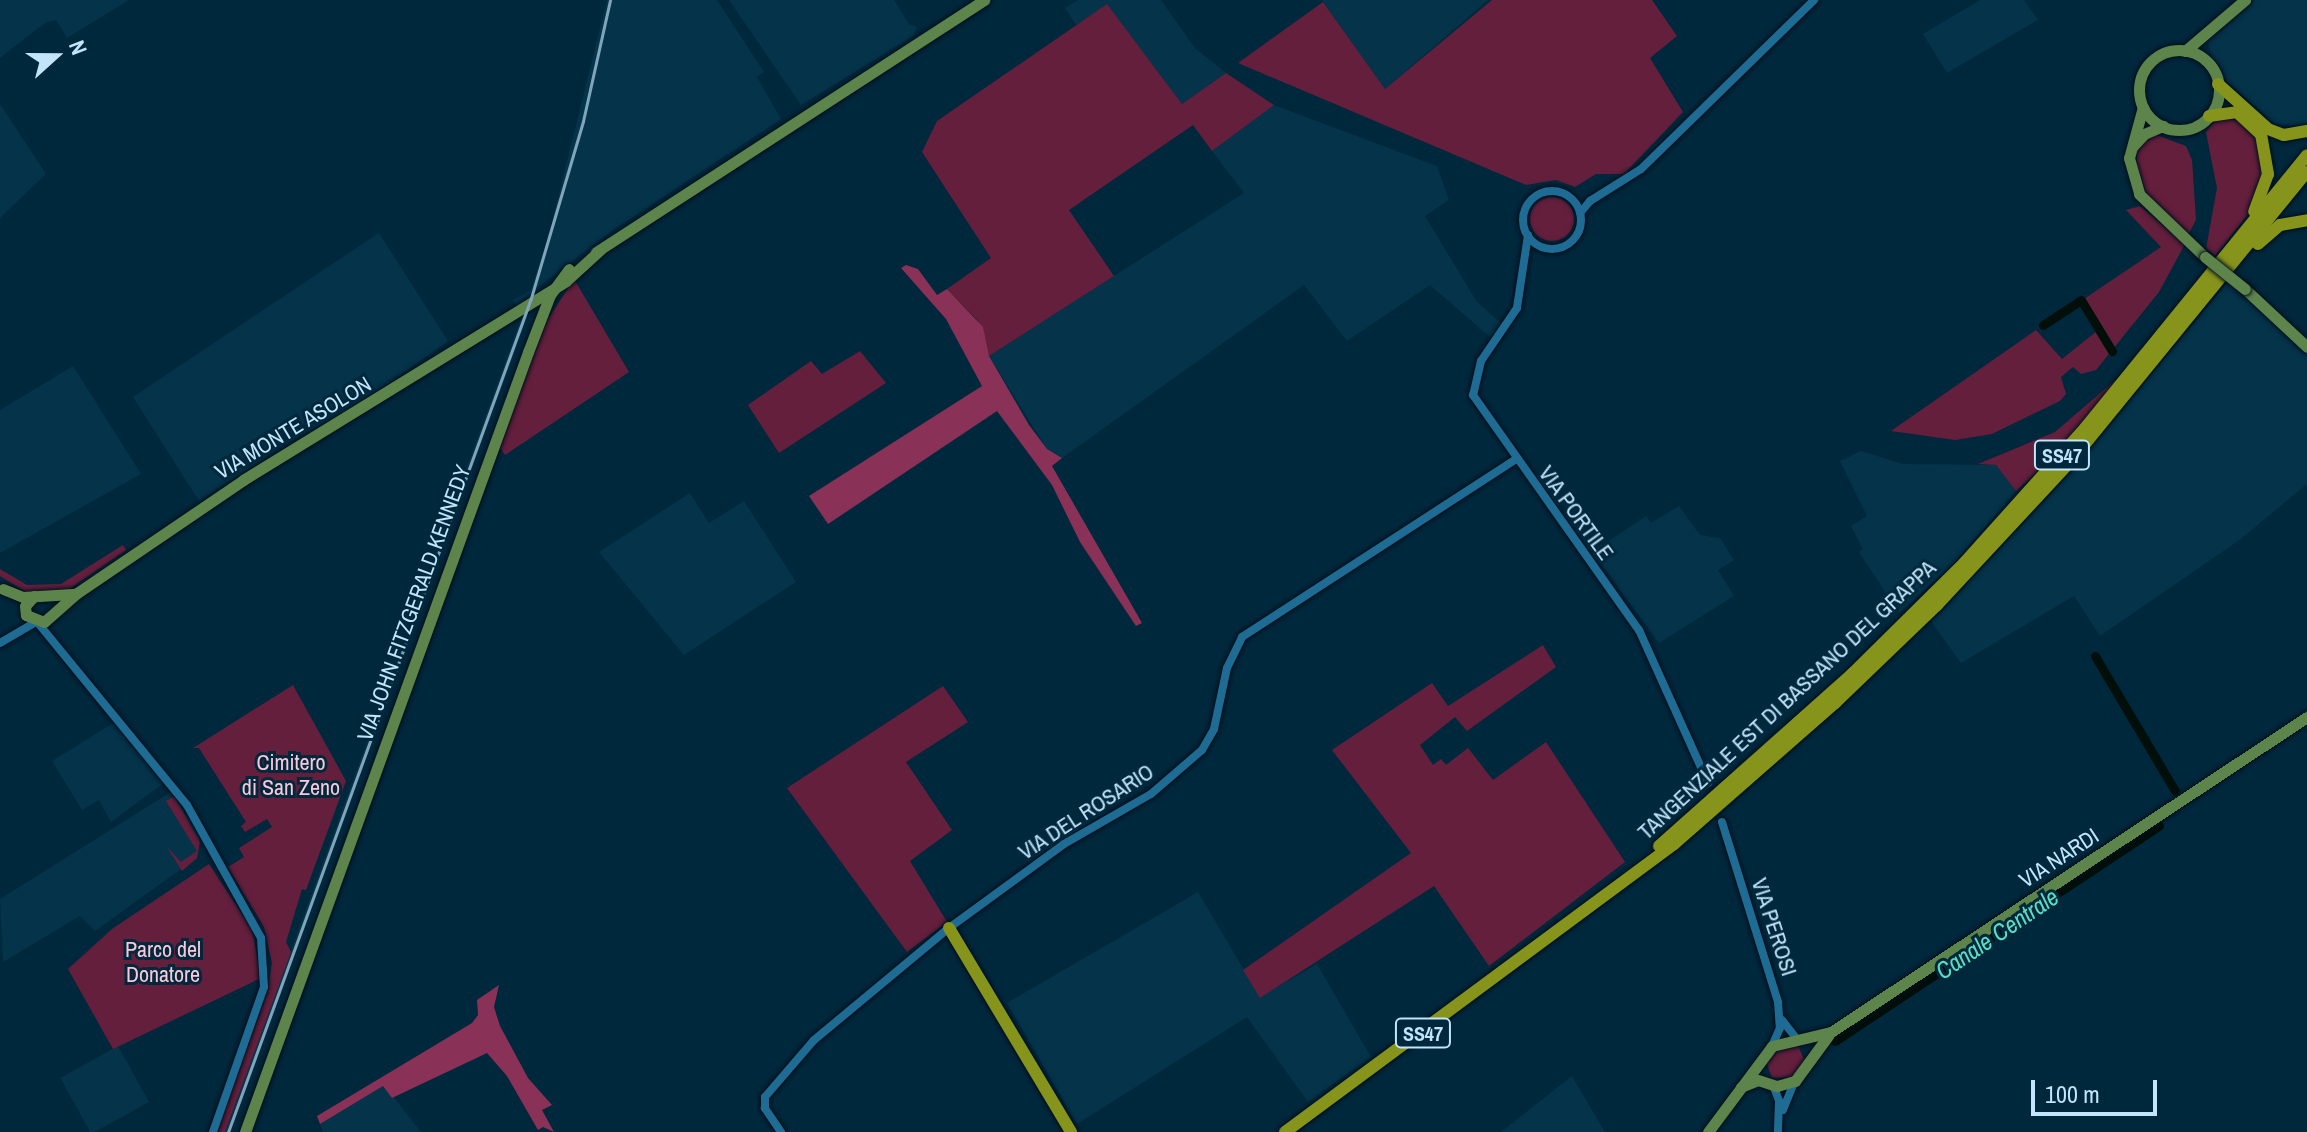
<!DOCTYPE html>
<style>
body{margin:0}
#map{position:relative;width:2307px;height:1132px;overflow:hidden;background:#00283c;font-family:"Archivo Narrow",sans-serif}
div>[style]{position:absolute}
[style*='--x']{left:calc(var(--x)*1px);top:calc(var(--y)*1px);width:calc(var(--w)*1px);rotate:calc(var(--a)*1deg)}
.built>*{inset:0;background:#04334a;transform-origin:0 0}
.green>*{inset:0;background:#641f3d}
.round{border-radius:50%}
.forest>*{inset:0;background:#893157}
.canal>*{height:9px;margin:-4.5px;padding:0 4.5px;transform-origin:4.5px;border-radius:4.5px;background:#010f0b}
.roads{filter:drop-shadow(0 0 2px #000f1c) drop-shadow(0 0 2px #000f1c)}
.minor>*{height:8px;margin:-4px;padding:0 4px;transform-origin:4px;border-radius:4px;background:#1e6c94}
.minor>.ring{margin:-4px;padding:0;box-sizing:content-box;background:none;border:8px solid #1e6c94;border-radius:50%}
.major>*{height:11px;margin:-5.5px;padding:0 5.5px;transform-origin:5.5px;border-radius:5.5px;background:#5c844b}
.major>.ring{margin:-5.5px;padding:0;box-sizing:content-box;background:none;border:11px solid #5c844b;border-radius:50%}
.highway>*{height:12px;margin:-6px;padding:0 6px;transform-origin:6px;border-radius:6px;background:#86941b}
.rail>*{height:3px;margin:-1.5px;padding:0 1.5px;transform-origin:1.5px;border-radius:1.5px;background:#80a5ba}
.bridges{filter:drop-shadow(0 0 2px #000f1c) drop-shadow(0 0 2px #000f1c)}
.major-bridge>*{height:11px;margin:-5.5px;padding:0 5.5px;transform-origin:5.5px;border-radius:5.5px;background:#5c844b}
span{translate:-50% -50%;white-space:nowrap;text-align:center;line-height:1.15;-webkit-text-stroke:6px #00283c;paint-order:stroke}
.shield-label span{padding:2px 6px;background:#00283c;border:2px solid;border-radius:6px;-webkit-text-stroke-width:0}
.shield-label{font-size:20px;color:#c2e5fb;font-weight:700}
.street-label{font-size:22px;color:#c2e5fb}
.park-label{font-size:22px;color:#fcc8d9}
.water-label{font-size:24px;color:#59e0c4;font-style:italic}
.north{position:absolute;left:16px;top:16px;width:80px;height:80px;-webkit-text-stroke:6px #00283c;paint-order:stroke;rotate:69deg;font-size:22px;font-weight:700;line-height:32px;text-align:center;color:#c2e5fb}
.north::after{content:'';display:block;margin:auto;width:28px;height:36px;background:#c2e5fb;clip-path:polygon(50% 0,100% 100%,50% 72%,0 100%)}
.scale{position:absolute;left:2031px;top:1080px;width:126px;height:36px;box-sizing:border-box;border:4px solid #c2e5fb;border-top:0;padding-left:10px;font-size:24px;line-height:28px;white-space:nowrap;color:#c2e5fb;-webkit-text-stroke:6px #00283c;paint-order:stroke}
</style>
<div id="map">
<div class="built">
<div style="clip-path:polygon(0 0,129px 0,67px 38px,56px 20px,45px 23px,0 58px)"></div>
<div style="clip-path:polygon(607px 0,717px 0,764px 72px,757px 77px,781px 119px,613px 230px,538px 287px,230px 1132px,225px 1132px,526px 305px,518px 309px,513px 300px,531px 290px,548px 238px)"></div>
<div style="clip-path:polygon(729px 0,894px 0,909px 24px,917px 27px,913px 36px,801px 105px)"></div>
<div style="clip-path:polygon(1078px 0,1161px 0,1195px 48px,1226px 73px,1182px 104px,1107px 5px,1076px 25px,1065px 8px)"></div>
<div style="clip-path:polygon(1322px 0,1488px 0,1385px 89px)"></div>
<div style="clip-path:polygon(1980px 0,2024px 0,2038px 20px,1947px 73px,1923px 34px)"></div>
<div style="clip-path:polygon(2252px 0,2307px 0,2307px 126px,2275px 124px,2214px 69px,2208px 41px,2214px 28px)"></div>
<div style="clip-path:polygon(0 104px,46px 174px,0 218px)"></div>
<div style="clip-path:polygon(1274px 105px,1437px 166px,1449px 200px,1425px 216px,1477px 302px,1502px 324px,1491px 338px,1430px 285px,1347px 341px,1304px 285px,1062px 458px,1047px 449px,989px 356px,1244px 193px,1212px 151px)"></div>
<div style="clip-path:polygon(379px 233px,448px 341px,358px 405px,287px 443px,199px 501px,133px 397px)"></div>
<div style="clip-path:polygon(2229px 281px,2307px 352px,2307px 484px,2241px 539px,2100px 636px,2074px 596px,1961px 663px,1931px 621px,2053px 491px)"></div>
<div style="clip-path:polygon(73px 366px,141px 474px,0 553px,0 410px)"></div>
<div style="clip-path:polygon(1861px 451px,1903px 464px,1996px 465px,2016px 491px,1953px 564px,1899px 613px,1859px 552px,1863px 549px,1851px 526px,1867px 516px,1840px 461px)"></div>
<div style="clip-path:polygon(690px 493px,709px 523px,744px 501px,796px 582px,684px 655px,599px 552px)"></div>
<div style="clip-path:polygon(1679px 506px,1700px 535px,1720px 538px,1734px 560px,1718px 570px,1734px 596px,1659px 643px,1592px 552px,1646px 516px,1651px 523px)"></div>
<div style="clip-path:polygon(115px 722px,164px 783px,111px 822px,99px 800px,82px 810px,52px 761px)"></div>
<div style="clip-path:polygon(171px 792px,201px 838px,195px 859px,95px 931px,80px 916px,3px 962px,0 899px)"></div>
<div style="clip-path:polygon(1198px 892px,1260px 997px,1317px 964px,1371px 1057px,1308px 1102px,1247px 1017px,1077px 1124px,1007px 1003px)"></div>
<div style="left:118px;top:1046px;width:64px;height:66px;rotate:61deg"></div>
<div style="clip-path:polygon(1572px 1076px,1605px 1132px,1501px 1132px)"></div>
<div style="clip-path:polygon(384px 1085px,421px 1132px,323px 1132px,320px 1124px)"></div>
</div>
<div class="green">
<div style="clip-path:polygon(1492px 0,1652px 0,1677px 36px,1650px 58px,1683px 112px,1624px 174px,1596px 174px,1575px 187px,1556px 180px,1526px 185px,1238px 63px,1323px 2px,1385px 89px)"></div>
<div style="clip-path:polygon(1107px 4px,1182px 104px,1226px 73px,1274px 105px,1212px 151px,1193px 125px,1069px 210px,1114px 276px,989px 356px,978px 321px,947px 289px,991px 258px,922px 152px,937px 121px)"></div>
<div style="clip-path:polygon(2229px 113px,2252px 122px,2266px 174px,2251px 210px,2215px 256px,2206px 249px,2217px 188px,2206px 132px,2218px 117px)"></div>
<div style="clip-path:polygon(2154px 134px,2186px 146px,2192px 160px,2196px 220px,2188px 235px,2145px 199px,2136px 172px,2137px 147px)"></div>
<div class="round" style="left:1530px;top:197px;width:44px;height:44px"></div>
<div style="clip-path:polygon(2140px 206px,2185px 244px,2159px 292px,2096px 370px,2081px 374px,2073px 367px,2061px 377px,2066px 394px,2060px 401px,1992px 434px,1955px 440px,1891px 431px,2036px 330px,2062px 359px,2102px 327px,2081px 301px,2161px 247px,2126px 210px)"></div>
<div style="clip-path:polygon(574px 279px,629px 372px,505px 455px,499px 446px,543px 327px)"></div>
<div style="clip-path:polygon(860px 351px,886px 383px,779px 453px,748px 405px,811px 361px,822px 374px)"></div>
<div style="clip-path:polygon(2127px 370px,2051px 459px,2016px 491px,1996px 465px,1978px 464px,2055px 432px)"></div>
<div style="clip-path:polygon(123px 545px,126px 550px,69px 589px,26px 592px,0 576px,0 569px,27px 585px,61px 584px)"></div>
<div style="clip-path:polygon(1543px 645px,1556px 667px,1467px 731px,1455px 717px,1420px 745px,1433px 765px,1441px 759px,1446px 765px,1468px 748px,1493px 780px,1546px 742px,1625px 862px,1489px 966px,1434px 886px,1260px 998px,1243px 970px,1411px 853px,1332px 750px,1432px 683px,1448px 706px)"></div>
<div style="clip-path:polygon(293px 685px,346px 781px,306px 890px,302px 889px,286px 942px,291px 952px,225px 1132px,217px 1132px,267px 994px,272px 963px,264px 927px,228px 867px,244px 857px,239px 848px,272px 827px,267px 819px,245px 832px,241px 826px,246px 822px,199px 748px,193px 748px)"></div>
<div style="clip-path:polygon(943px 686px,968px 722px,906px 762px,952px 830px,910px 861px,947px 922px,907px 952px,787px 788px)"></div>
<div style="clip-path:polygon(174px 796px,200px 842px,197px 858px,182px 871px,167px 847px,181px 862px,197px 851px,166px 801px)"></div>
<div style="clip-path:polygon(209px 864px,252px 929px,261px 978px,113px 1049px,68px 969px,112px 929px)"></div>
<div style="clip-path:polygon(1797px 1044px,1805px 1061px,1792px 1077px,1772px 1078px,1766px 1061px,1775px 1050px)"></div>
</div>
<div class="forest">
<div style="clip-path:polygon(906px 265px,918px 269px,937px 295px,947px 289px,983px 327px,989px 356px,1029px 425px,1047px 449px,1062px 458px,1052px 466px,1142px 623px,1136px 626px,1080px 542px,1052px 485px,997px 411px,828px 524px,809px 496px,982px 386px,946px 319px,901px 268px)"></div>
<div style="clip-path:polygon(499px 985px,494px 1007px,500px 1026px,528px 1078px,552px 1105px,542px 1110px,554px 1132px,543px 1127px,538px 1130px,507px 1076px,487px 1053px,392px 1098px,383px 1086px,320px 1124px,317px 1116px,472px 1023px,478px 1015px,477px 1000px)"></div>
</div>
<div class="canal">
<div style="--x:2043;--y:325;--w:45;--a:-33.3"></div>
<div style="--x:2081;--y:300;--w:60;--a:58.7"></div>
<div style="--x:2095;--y:656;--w:157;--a:59.3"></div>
<div style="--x:1835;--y:1041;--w:389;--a:-33.6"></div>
</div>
<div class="roads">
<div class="minor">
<div class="ring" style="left:1523px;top:191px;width:50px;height:50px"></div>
<div style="--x:1580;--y:213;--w:16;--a:-50"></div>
<div style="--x:1590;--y:201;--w:60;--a:-32.1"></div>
<div style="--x:1641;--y:169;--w:242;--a:-44.3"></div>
<div style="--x:1528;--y:235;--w:74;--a:98.6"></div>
<div style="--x:1517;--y:308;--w:64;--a:124.2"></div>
<div style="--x:1481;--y:361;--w:35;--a:103"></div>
<div style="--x:1473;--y:395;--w:288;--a:54.8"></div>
<div style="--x:1639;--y:630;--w:168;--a:65.7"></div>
<div style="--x:38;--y:623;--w:235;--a:50.7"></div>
<div style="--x:187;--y:805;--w:152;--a:60.9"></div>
<div style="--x:261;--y:938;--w:49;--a:86.5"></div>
<div style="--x:264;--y:987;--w:154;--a:109.4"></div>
<div style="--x:0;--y:643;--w:42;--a:-30.3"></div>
<div style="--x:1722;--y:822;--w:189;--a:72.7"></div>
<div style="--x:1778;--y:1002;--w:26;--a:86"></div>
<div style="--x:1780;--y:1028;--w:20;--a:114"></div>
<div style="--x:1782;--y:1020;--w:23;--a:52"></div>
<div style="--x:1773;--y:1085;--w:17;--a:69"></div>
<div style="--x:1779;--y:1101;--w:31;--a:92"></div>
<div style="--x:1783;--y:1110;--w:31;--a:-68"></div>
<div style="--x:781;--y:1132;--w:29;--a:-124"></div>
<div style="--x:765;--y:1108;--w:11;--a:-90"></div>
<div style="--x:765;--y:1097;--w:75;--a:-49.3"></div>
<div style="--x:814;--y:1040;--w:175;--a:-39.7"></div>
<div style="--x:949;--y:928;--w:142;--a:-36.1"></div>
<div style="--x:1064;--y:844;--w:100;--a:-29.9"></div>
<div style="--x:1151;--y:794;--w:67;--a:-40.8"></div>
<div style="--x:1202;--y:750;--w:24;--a:-60"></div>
<div style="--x:1214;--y:729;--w:62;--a:-78"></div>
<div style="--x:1227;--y:668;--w:34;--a:-64"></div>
<div style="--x:1242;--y:637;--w:325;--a:-33"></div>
</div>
<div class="major">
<div class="ring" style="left:2139px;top:50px;width:69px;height:69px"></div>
<div style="--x:2185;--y:51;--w:79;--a:-40.4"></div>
<div style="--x:2143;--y:107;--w:53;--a:105.4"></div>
<div style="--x:2129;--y:158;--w:37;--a:74"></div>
<div style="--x:2139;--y:194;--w:91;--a:43.7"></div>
<div style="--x:2133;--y:146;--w:16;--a:-47"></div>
<div style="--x:2144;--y:134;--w:21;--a:-23"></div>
<div style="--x:596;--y:252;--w:463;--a:-33"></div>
<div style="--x:2245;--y:289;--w:85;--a:43.1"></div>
<div style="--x:3;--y:589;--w:22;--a:22"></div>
<div style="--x:23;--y:597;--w:49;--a:-3.5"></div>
<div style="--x:34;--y:596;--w:13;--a:132"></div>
<div style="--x:25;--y:606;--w:9;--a:84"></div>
<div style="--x:26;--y:615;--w:19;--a:21"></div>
<div style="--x:44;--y:622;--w:44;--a:-41.3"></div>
<div style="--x:77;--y:593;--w:201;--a:-34.2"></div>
<div style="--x:243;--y:480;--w:379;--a:-31.6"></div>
<div style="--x:566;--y:281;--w:46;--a:-42.4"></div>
<div style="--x:1741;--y:1087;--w:18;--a:-22"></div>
<div style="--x:1758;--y:1080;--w:20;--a:18"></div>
<div style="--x:1777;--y:1086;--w:19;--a:-16"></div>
<div style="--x:1795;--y:1081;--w:56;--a:-53.7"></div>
<div style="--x:245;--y:1132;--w:830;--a:-70.06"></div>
<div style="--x:528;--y:352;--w:61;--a:-68.9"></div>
<div style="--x:550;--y:295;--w:32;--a:-54"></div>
<div style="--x:1708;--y:1132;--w:107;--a:-53.3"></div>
<div style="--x:1772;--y:1046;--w:61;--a:-13.3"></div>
<div style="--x:1831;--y:1032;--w:571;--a:-33.5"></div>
</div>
<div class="highway">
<div style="--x:2218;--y:84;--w:67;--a:42"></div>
<div style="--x:2268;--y:129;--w:17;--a:21"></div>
<div style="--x:2284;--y:135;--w:23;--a:-10"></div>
<div style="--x:2209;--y:116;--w:28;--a:-8"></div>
<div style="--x:2237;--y:112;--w:33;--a:43"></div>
<div style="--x:2261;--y:134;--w:41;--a:80.1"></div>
<div style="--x:2268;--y:174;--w:40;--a:110.2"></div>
<div style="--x:2258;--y:244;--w:29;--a:-41"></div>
<div style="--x:2280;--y:225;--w:27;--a:-10"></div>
<div style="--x:1659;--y:846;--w:259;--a:-41.7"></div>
<div style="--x:1852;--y:674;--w:159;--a:-44.7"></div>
<div style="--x:1965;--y:562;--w:181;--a:-48.1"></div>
<div style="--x:2086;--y:427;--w:350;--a:-50.9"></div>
<div style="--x:949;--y:928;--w:238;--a:59.1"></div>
<div style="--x:1285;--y:1132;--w:484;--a:-36.5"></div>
<div style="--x:1674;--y:844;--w:214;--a:-41.2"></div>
<div style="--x:1835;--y:703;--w:141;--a:-43.9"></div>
<div style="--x:1937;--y:605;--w:197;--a:-47.1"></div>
<div style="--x:2071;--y:461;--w:373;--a:-50.8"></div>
</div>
</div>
<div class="rail">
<div style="--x:228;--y:1132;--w:887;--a:-70.03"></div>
<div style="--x:531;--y:298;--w:184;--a:-73.6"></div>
<div style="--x:583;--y:121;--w:124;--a:-77.4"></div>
</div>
<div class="bridges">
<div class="major-bridge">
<div style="--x:2205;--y:257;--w:51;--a:38.7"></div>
</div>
</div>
<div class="shield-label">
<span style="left:2062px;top:455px">SS47</span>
<span style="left:1423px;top:1033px">SS47</span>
</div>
<div class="street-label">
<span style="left:293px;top:428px;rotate:-31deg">VIA MONTE ASOLON</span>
<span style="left:1576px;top:513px;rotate:54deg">VIA PORTILE</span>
<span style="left:414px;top:603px;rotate:-70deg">VIA JOHN FITZGERALD KENNEDY</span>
<span style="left:1787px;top:700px;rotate:-43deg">TANGENZIALE EST DI BASSANO DEL GRAPPA</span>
<span style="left:1086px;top:812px;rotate:-33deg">VIA DEL ROSARIO</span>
<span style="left:2059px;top:858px;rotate:-33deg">VIA NARDI</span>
<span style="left:1774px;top:927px;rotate:72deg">VIA PEROSI</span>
</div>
<div class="park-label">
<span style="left:291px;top:775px">Cimitero<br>di San Zeno</span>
<span style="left:163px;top:962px">Parco del<br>Donatore</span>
</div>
<div class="water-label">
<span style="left:1997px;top:934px;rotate:-34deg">Canale Centrale</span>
</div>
<div class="north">N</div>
<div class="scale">100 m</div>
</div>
